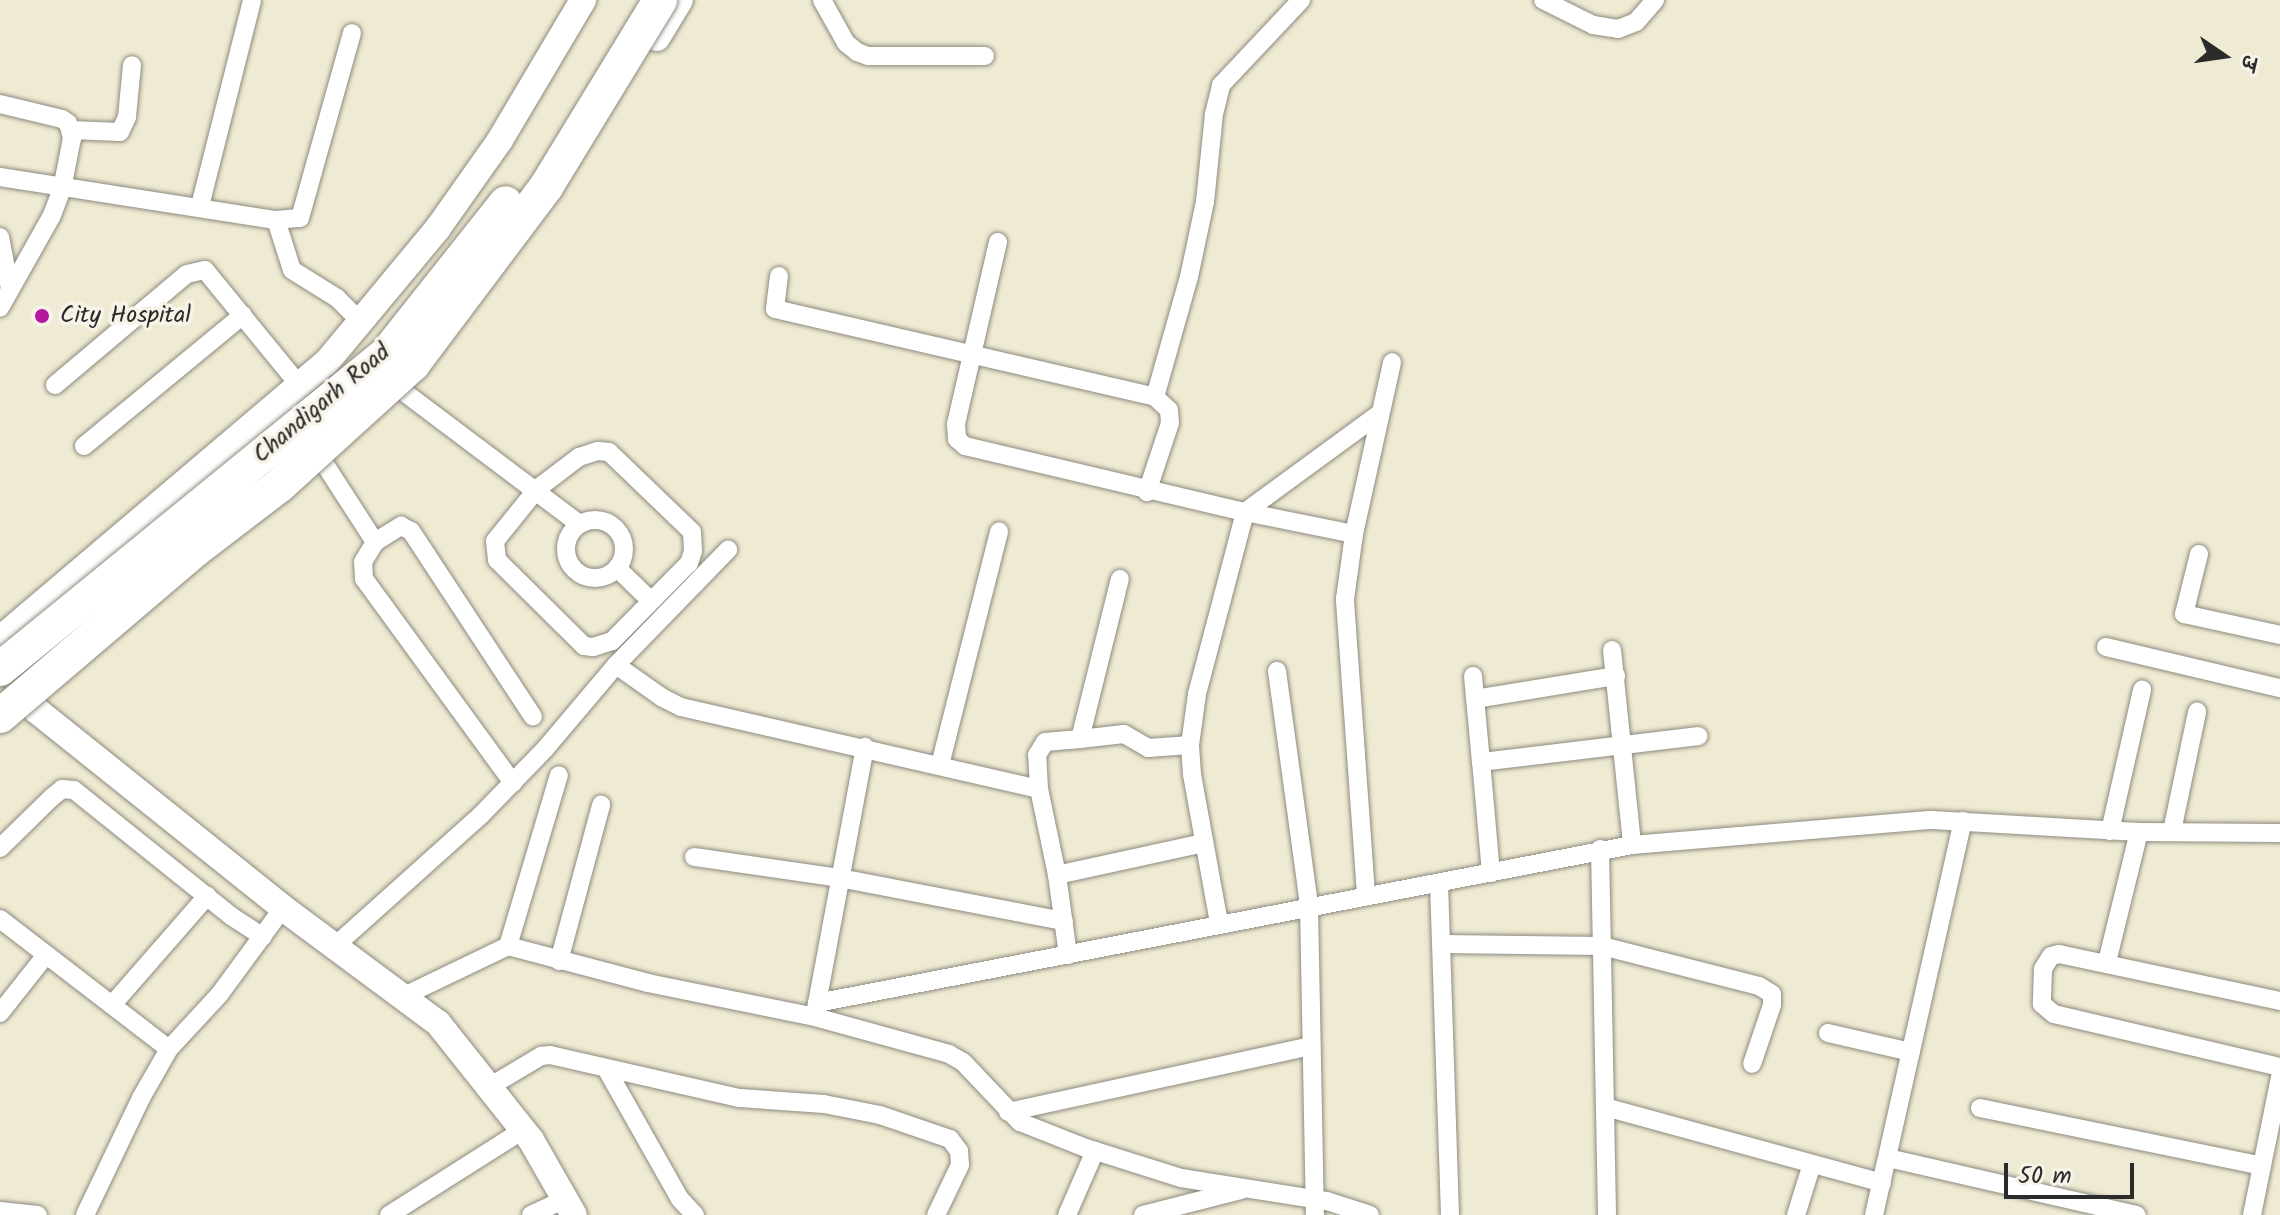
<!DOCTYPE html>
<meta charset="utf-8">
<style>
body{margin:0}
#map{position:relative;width:2280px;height:1215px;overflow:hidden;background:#efead3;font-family:Kalam,"Playpen Sans Deva",sans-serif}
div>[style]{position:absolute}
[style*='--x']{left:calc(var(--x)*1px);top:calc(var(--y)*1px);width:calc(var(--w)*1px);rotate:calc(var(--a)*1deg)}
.roads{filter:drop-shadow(0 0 2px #8d8a7f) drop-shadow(0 0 2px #8d8a7f)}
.street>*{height:18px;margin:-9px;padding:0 9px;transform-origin:9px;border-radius:9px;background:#fff}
.street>.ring{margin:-9px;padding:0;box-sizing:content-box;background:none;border:18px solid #fff;border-radius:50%}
.secondary>*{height:26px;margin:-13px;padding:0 13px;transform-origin:13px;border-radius:13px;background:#fff}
.bridges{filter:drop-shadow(0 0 2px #8d8a7f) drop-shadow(0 0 2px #8d8a7f)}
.highway-bridge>*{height:34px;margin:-17px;padding:0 17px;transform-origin:17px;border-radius:17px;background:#fff}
.dots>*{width:22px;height:22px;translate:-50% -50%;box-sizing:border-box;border:4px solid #f7f3e8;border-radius:50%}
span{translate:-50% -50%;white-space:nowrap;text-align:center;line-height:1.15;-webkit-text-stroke:7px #f7f3e8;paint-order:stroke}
.poi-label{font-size:24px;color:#2b2b2b}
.left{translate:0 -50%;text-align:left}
.street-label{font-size:24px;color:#2b2b2b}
.north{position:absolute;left:2184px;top:16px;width:80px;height:80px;-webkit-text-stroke:6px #f7f3e8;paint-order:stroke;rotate:103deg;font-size:22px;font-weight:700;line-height:32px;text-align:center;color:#2b2b2b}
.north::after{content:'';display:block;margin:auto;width:28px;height:36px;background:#2b2b2b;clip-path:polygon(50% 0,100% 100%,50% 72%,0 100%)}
.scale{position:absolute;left:2004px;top:1163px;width:130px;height:36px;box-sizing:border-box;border:4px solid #2b2b2b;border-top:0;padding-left:10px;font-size:24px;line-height:28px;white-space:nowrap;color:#2b2b2b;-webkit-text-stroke:6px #f7f3e8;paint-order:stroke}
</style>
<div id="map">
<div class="roads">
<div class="street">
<div style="--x:822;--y:0;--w:49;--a:60.8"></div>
<div style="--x:846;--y:43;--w:14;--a:39"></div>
<div style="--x:857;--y:52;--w:12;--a:20"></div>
<div style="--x:868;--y:56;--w:117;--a:0"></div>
<div style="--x:1543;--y:0;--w:56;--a:26.6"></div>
<div style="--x:1593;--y:25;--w:25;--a:9"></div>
<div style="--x:1618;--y:29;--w:19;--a:-21"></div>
<div style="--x:1636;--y:22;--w:29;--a:-49"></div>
<div style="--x:0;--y:104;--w:64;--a:13.6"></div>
<div style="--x:62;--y:119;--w:7;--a:34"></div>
<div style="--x:68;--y:123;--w:16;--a:75"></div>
<div style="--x:72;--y:138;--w:52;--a:101.1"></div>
<div style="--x:62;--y:189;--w:30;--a:111"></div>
<div style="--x:51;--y:217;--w:104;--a:119.3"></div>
<div style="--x:71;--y:130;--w:49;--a:2.3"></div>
<div style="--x:120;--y:132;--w:17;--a:-65"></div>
<div style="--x:127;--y:117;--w:52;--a:-84.5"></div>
<div style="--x:0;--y:177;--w:279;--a:8.9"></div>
<div style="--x:276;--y:220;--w:24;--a:-5"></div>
<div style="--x:300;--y:218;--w:192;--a:-74.3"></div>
<div style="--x:200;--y:206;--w:212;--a:-75.8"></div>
<div style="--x:276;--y:220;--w:52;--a:72.3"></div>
<div style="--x:292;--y:270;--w:53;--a:31.9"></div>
<div style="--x:337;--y:298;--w:34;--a:45"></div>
<div style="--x:0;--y:237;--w:53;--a:79.1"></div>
<div style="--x:998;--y:242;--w:187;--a:103"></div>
<div style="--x:956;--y:424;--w:15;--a:86"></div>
<div style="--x:957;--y:439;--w:11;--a:41"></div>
<div style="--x:965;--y:446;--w:288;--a:13.3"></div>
<div style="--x:1245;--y:512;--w:166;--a:-36.2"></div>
<div style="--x:779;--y:276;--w:33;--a:97"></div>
<div style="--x:775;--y:309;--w:390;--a:13"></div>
<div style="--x:1155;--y:397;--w:19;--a:43"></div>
<div style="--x:1169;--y:410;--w:13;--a:86"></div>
<div style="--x:1170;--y:423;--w:73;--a:108.4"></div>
<div style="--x:55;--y:385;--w:172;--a:-40.1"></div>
<div style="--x:187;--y:274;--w:18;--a:-13"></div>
<div style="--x:205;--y:270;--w:149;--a:50.7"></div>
<div style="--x:400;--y:389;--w:224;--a:37"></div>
<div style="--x:1155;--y:397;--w:125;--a:-74.2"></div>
<div style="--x:1189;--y:277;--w:77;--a:-78"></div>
<div style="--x:1205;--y:202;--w:88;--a:-84.2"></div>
<div style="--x:1214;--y:114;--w:30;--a:-76"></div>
<div style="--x:1221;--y:85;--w:117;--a:-46.7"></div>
<div style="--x:84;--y:446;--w:206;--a:-39.5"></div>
<div style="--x:598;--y:451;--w:11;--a:5"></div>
<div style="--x:609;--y:452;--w:115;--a:43.9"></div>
<div style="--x:692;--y:532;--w:19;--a:87"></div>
<div style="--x:693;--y:551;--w:13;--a:108"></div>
<div style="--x:689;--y:563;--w:110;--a:134.6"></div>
<div style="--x:612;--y:641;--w:20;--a:162"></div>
<div style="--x:593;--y:647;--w:9;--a:-174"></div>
<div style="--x:584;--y:646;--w:122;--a:-135.3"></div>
<div style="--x:497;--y:560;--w:19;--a:-96"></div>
<div style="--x:495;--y:541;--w:67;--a:-51.1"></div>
<div style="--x:537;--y:489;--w:53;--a:-37.3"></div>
<div style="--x:579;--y:457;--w:20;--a:-18"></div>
<div style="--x:322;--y:460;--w:98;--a:57.1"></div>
<div class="ring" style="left:566px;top:520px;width:40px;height:40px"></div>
<div style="--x:2199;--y:554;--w:62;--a:104"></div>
<div style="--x:2184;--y:614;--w:98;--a:12.3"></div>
<div style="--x:617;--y:568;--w:47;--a:44.1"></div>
<div style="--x:2106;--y:647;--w:179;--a:13.3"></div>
<div style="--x:1612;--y:650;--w:196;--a:84.1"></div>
<div style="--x:616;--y:665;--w:161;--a:-45.8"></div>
<div style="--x:1277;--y:671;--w:237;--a:82.2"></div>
<div style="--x:1309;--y:906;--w:309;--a:88.9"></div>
<div style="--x:1473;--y:676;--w:86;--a:84.7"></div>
<div style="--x:1475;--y:699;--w:143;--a:-9.3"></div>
<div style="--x:1080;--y:739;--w:44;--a:-6.5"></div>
<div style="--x:1124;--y:734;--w:28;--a:30"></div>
<div style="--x:1148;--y:748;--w:42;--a:-4.1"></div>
<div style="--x:940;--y:765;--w:241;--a:-75.8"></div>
<div style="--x:513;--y:783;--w:253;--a:-126.1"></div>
<div style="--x:364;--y:579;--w:17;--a:-93"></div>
<div style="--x:363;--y:562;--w:23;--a:-59"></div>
<div style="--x:375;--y:542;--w:31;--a:-32"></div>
<div style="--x:401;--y:526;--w:11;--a:27"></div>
<div style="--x:411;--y:531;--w:222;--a:56.7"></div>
<div style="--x:2110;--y:831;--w:145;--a:-77.2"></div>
<div style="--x:2172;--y:831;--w:122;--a:-78.1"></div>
<div style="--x:0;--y:848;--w:71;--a:-44.4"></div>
<div style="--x:51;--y:798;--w:14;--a:-39"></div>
<div style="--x:62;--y:789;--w:12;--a:5"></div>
<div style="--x:74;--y:790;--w:201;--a:38.7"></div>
<div style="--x:231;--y:916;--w:38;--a:33"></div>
<div style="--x:1600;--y:849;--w:366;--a:88.9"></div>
<div style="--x:694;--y:857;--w:148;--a:8.2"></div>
<div style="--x:840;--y:878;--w:228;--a:10.9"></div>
<div style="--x:1491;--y:873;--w:111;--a:-95.1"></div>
<div style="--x:1481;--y:762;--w:219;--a:-6.8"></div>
<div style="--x:1057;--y:875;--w:150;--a:-12.3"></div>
<div style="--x:1439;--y:883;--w:332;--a:88.1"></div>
<div style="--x:1366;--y:894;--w:296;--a:-94.1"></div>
<div style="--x:1345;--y:599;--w:66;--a:-82.1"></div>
<div style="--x:1354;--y:534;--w:176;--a:-77.5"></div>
<div style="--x:0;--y:919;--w:213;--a:37.6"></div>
<div style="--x:1219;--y:923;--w:151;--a:-100.3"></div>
<div style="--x:1192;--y:774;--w:29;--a:-94"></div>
<div style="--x:1190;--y:745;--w:51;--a:-82.2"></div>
<div style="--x:1197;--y:694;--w:188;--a:-75.2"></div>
<div style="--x:1245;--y:512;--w:111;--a:11.4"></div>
<div style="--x:1442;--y:944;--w:160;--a:0.7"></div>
<div style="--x:1602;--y:946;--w:162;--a:14.3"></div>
<div style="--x:1759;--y:986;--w:15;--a:32"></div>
<div style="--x:1772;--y:994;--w:11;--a:90"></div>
<div style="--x:1772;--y:1005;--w:62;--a:108.7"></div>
<div style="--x:335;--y:946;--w:196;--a:-41.9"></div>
<div style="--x:481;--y:815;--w:92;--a:-45.9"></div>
<div style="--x:545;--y:749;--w:110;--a:-49.8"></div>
<div style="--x:616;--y:665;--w:57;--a:35.1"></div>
<div style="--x:663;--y:698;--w:20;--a:27"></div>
<div style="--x:681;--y:707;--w:367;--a:12.9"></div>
<div style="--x:508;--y:946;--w:178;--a:-73.4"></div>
<div style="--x:1068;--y:955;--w:81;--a:-97.8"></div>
<div style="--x:1057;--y:875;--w:88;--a:-101.8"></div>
<div style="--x:1039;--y:789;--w:34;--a:-93"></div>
<div style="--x:1037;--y:755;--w:15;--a:-58"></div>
<div style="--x:1045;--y:742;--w:35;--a:-5"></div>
<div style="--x:1080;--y:739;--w:165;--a:-76"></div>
<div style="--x:559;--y:961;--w:162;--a:-74.9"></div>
<div style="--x:2107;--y:962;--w:134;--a:-76.2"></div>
<div style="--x:402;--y:997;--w:118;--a:-25.7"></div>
<div style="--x:508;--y:946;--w:145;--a:14.8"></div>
<div style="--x:648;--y:983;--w:170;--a:11.5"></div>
<div style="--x:815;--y:1017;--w:139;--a:15.4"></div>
<div style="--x:949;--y:1054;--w:16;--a:30"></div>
<div style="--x:963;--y:1062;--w:83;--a:46.5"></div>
<div style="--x:1020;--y:1122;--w:71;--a:21.5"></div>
<div style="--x:1086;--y:1148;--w:100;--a:17.5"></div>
<div style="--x:1181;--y:1178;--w:148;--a:9"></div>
<div style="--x:1327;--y:1201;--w:45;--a:18"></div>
<div style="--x:2280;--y:1001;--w:226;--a:-168"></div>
<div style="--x:2059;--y:954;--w:8;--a:166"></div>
<div style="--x:2051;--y:956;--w:15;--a:122"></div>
<div style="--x:2043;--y:969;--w:35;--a:92"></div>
<div style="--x:2042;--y:1004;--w:16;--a:40"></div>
<div style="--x:2054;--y:1014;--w:232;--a:13.2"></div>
<div style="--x:817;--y:1003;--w:830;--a:-10.97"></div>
<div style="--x:1632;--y:845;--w:301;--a:-4.8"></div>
<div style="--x:1932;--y:820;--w:207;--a:3.3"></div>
<div style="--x:2139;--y:832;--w:141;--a:0.4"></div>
<div style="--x:112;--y:1005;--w:145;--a:-48.9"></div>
<div style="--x:0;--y:1013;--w:74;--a:-51.6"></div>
<div style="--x:815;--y:1014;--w:272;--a:-79.4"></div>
<div style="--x:1828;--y:1033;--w:85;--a:12.9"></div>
<div style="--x:607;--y:1070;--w:148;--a:60.5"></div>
<div style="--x:680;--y:1199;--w:22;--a:47"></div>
<div style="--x:489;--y:1087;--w:61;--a:-30.8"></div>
<div style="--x:541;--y:1056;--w:9;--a:-6"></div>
<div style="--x:550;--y:1055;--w:195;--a:12.8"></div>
<div style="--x:740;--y:1098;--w:84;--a:4.1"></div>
<div style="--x:824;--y:1104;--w:57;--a:11.1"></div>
<div style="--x:880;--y:1115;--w:74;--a:18.9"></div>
<div style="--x:950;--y:1139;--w:15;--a:53"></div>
<div style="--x:959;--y:1151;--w:14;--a:86"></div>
<div style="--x:960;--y:1165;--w:55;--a:115.6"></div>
<div style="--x:1605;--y:1107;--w:287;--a:15.3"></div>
<div style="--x:1980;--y:1108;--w:288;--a:11.6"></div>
<div style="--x:1008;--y:1112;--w:309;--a:-12.3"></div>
<div style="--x:1888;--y:1158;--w:255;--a:12.9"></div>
<div style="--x:0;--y:1211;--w:38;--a:6"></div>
<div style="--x:85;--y:1215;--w:130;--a:-64.4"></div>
<div style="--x:141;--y:1098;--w:56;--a:-60.3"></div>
<div style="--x:169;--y:1049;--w:74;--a:-47.2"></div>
<div style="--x:219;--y:995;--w:108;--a:-53.7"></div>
<div style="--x:389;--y:1215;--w:159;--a:-32.4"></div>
<div style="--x:531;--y:1215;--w:38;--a:-25"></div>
<div style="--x:1067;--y:1215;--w:70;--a:-66.4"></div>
<div style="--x:1143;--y:1215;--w:101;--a:-14.3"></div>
<div style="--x:1796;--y:1215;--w:53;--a:-72.6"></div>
<div style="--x:1874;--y:1215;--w:404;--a:-77.3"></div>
<div style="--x:2252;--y:1215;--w:141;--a:-78.5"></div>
</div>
<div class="secondary">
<div style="--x:657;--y:38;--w:44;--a:-58.8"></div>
<div style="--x:0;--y:639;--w:427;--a:-40.3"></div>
<div style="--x:326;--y:363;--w:175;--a:-50.3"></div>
<div style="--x:438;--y:228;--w:108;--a:-54.8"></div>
<div style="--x:500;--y:140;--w:163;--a:-59.3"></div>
<div style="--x:17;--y:681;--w:35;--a:57"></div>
<div style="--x:36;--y:710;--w:317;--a:38.7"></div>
<div style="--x:283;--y:908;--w:193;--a:36.6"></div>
<div style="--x:438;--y:1023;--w:149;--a:51.5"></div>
<div style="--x:531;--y:1140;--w:86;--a:60.2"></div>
</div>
</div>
<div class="bridges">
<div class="highway-bridge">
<div style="--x:0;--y:669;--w:500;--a:-39.2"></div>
<div style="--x:387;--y:353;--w:191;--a:-51.6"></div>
<div style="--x:0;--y:716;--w:256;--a:-40.4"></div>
<div style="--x:195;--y:550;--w:107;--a:-37.4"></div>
<div style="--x:280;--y:485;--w:180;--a:-42.3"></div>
<div style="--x:413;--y:364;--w:221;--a:-53.1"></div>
<div style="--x:546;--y:187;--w:219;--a:-58.6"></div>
</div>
</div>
<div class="dots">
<div style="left:42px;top:316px;background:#b5179e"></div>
</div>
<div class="poi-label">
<span class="left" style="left:60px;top:316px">City Hospital</span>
</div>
<div class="street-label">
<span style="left:322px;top:404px;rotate:-40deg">Chandigarh Road</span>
</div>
<div class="north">उ</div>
<div class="scale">50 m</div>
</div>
